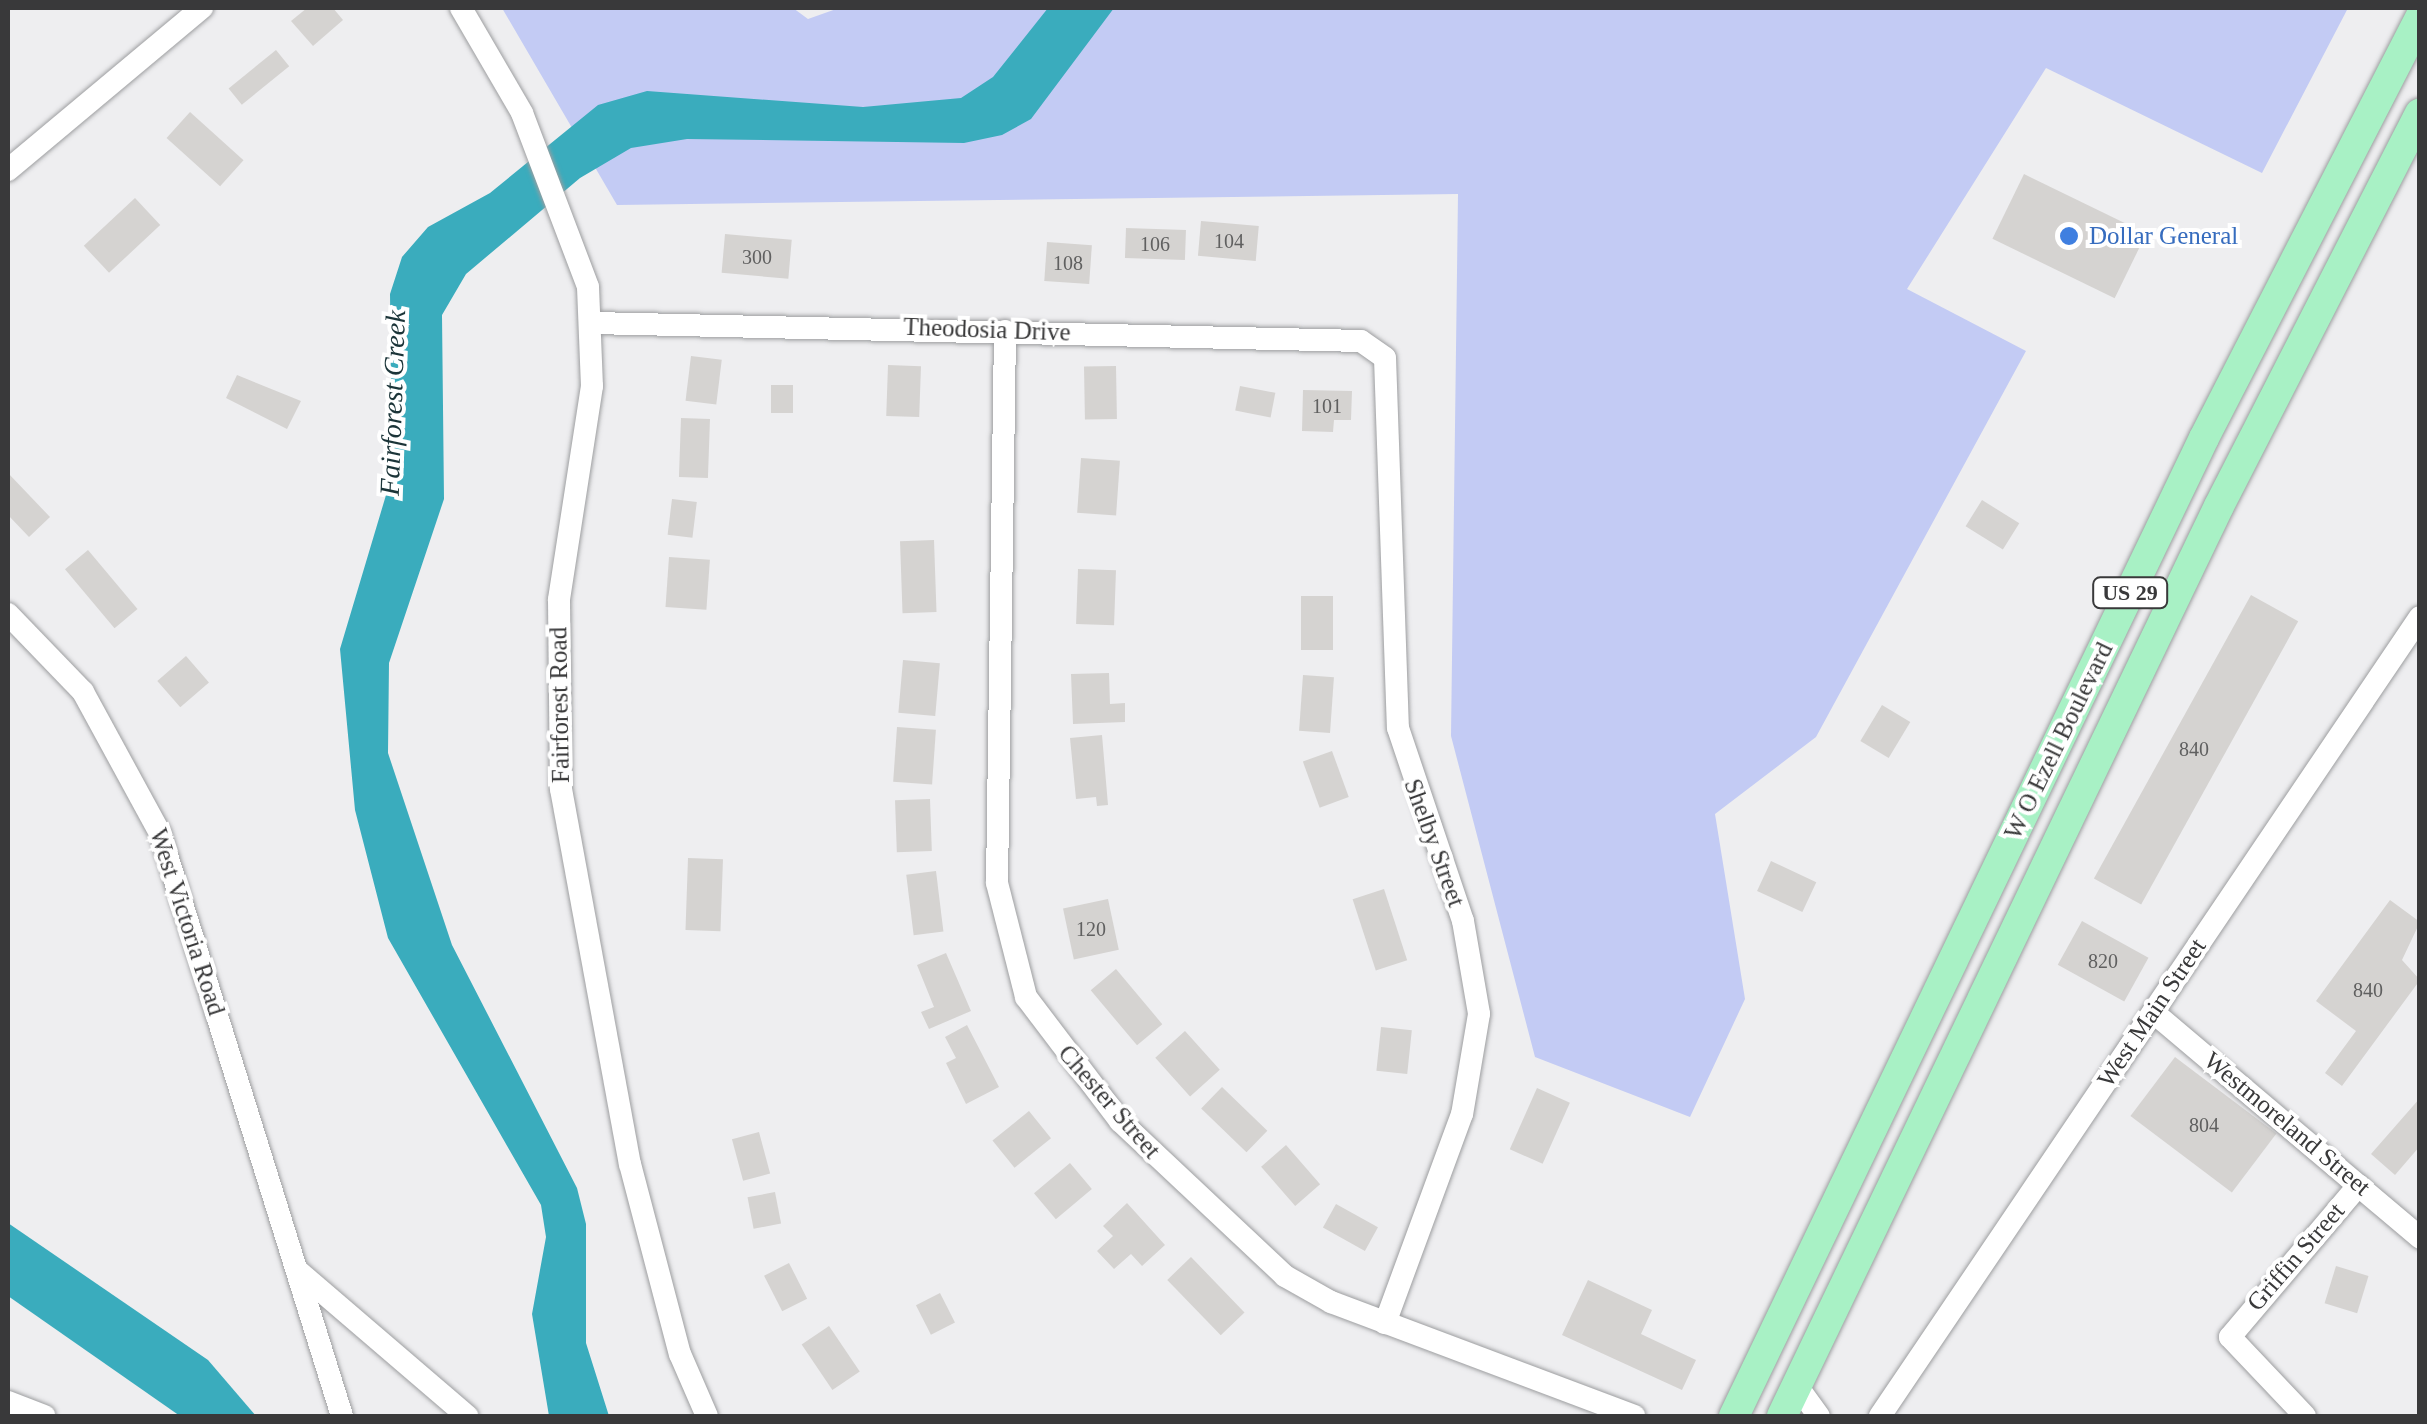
<!DOCTYPE html>
<style>
body{margin:0}
#map{position:relative;width:2427px;height:1424px;overflow:hidden;background:#eeeef0;font-family:"Times New Roman",serif}
div>[style]{position:absolute}
[style*='--x']{left:calc(var(--x)*1px);top:calc(var(--y)*1px);width:calc(var(--w)*1px);rotate:calc(var(--a)*1deg)}
.green>*{inset:0;background:#c3cbf4}
.water>*{inset:0;background:#3aacbd}
.building>*{inset:0;background:#d5d3d1;transform-origin:0 0}
.roads{filter:drop-shadow(0 0 2px #9d9ea0) drop-shadow(0 0 2px #9d9ea0)}
.minor>*{height:22px;margin:-11px;padding:0 11px;transform-origin:11px;border-radius:11px;background:#fff}
.major>*{height:30px;margin:-15px;padding:0 15px;transform-origin:15px;border-radius:15px;background:#a8f1c5}
.dots>*{width:28px;height:28px;translate:-50% -50%;box-sizing:border-box;border:5px solid #fff;border-radius:50%}
span{translate:-50% -50%;white-space:nowrap;text-align:center;line-height:1.15;-webkit-text-stroke:8px #fff;paint-order:stroke}
.number-label{font-size:20px;color:#606060}
.number-label span{-webkit-text-stroke-width:0}
.shield-label span{padding:2px 8px;background:#fff;border:2px solid;border-radius:8px;-webkit-text-stroke-width:0}
.shield-label{font-size:22px;color:#39393a;font-weight:700}
.shop-label{font-size:25px;color:#366cbe}
.left{translate:0 -50%;text-align:left}
.street-label{font-size:25px;color:#39393a}
.water-label{font-size:28px;color:#1b3438;font-style:italic}
.frame{position:absolute;inset:0;border:10px solid #39393a;pointer-events:none}
</style>
<div id="map">
<div class="green">
<div style="clip-path:polygon(502px 8px,793px 8px,808px 19px,839px 8px,2348px 8px,2262px 173px,2046px 68px,1907px 289px,2026px 351px,1816px 737px,1715px 814px,1745px 999px,1690px 1117px,1535px 1057px,1451px 736px,1458px 194px,617px 205px)"></div>
</div>
<div class="water">
<div style="clip-path:polygon(1048px 8px,1114px 8px,1031px 119px,1002px 135px,964px 143px,687px 139px,631px 148px,580px 178px,466px 274px,442px 315px,444px 499px,389px 663px,388px 753px,452px 945px,577px 1188px,586px 1224px,586px 1343px,609px 1416px,549px 1416px,532px 1314px,546px 1237px,541px 1205px,388px 938px,355px 810px,340px 649px,392px 475px,390px 294px,402px 257px,428px 227px,490px 193px,598px 105px,647px 91px,863px 107px,961px 98px,993px 77px)"></div>
<div style="clip-path:polygon(8px 1223px,208px 1360px,256px 1416px,180px 1416px,8px 1296px)"></div>
</div>
<div class="building">
<div style="clip-path:polygon(307px 8px,333px 8px,343px 20px,313px 46px,291px 21px)"></div>
<div style="left:276px;top:50px;width:21px;height:61px;rotate:51deg"></div>
<div style="left:190px;top:112px;width:72px;height:35px;rotate:42deg"></div>
<div style="left:2024px;top:174px;width:136px;height:72px;rotate:26deg"></div>
<div style="left:135px;top:198px;width:37px;height:70px;rotate:47deg"></div>
<div style="left:1201px;top:221px;width:58px;height:35px;rotate:5deg"></div>
<div style="left:1126px;top:228px;width:60px;height:30px;rotate:2deg"></div>
<div style="left:725px;top:234px;width:67px;height:39px;rotate:5deg"></div>
<div style="left:1047px;top:242px;width:45px;height:39px;rotate:4deg"></div>
<div style="left:691px;top:356px;width:31px;height:45px;rotate:7deg"></div>
<div style="left:888px;top:365px;width:33px;height:51px;rotate:2deg"></div>
<div style="left:1116px;top:366px;width:53px;height:32px;rotate:89deg"></div>
<div style="clip-path:polygon(237px 375px,301px 401px,287px 429px,226px 398px)"></div>
<div style="left:793px;top:385px;width:28px;height:22px;rotate:90deg"></div>
<div style="left:1240px;top:386px;width:36px;height:25px;rotate:11deg"></div>
<div style="clip-path:polygon(1303px 390px,1352px 391px,1351px 420px,1334px 420px,1333px 432px,1302px 431px)"></div>
<div style="left:681px;top:418px;width:29px;height:59px;rotate:2deg"></div>
<div style="left:1081px;top:458px;width:39px;height:55px;rotate:4deg"></div>
<div style="clip-path:polygon(8px 473px,50px 517px,29px 537px,8px 515px)"></div>
<div style="left:672px;top:499px;width:25px;height:36px;rotate:7deg"></div>
<div style="left:1982px;top:500px;width:44px;height:31px;rotate:32deg"></div>
<div style="left:934px;top:540px;width:72px;height:34px;rotate:88deg"></div>
<div style="left:88px;top:550px;width:77px;height:30px;rotate:50deg"></div>
<div style="left:669px;top:557px;width:41px;height:50px;rotate:4deg"></div>
<div style="left:1078px;top:569px;width:38px;height:55px;rotate:2deg"></div>
<div style="left:2251px;top:595px;width:54px;height:324px;rotate:29deg"></div>
<div style="left:1301px;top:596px;width:32px;height:54px"></div>
<div style="left:186px;top:656px;width:35px;height:38px;rotate:49deg"></div>
<div style="left:903px;top:660px;width:37px;height:53px;rotate:5deg"></div>
<div style="clip-path:polygon(1109px 673px,1110px 704px,1125px 703px,1125px 722px,1073px 724px,1071px 674px)"></div>
<div style="left:1303px;top:675px;width:31px;height:56px;rotate:4deg"></div>
<div style="left:1882px;top:705px;width:33px;height:42px;rotate:31deg"></div>
<div style="left:897px;top:727px;width:39px;height:55px;rotate:4deg"></div>
<div style="clip-path:polygon(1102px 735px,1108px 805px,1097px 806px,1096px 797px,1076px 799px,1070px 738px)"></div>
<div style="left:1332px;top:751px;width:49px;height:31px;rotate:70deg"></div>
<div style="left:930px;top:799px;width:52px;height:35px;rotate:88deg"></div>
<div style="left:688px;top:858px;width:35px;height:72px;rotate:2deg"></div>
<div style="left:1771px;top:861px;width:50px;height:33px;rotate:25deg"></div>
<div style="left:936px;top:871px;width:61px;height:30px;rotate:83deg"></div>
<div style="left:1384px;top:889px;width:75px;height:33px;rotate:72deg"></div>
<div style="left:1108px;top:899px;width:52px;height:46px;rotate:78deg"></div>
<div style="clip-path:polygon(2390px 900px,2420px 922px,2402px 960px,2420px 980px,2342px 1086px,2325px 1073px,2356px 1031px,2316px 1001px)"></div>
<div style="left:2082px;top:921px;width:76px;height:50px;rotate:29deg"></div>
<div style="clip-path:polygon(946px 953px,971px 1011px,929px 1029px,921px 1012px,934px 1007px,917px 965px)"></div>
<div style="left:1116px;top:969px;width:72px;height:33px;rotate:50deg"></div>
<div style="clip-path:polygon(967px 1025px,999px 1087px,966px 1104px,946px 1063px,956px 1058px,945px 1037px)"></div>
<div style="left:1381px;top:1027px;width:31px;height:44px;rotate:6deg"></div>
<div style="left:1185px;top:1031px;width:52px;height:40px;rotate:48deg"></div>
<div style="left:2175px;top:1057px;width:127px;height:74px;rotate:37deg"></div>
<div style="left:1222px;top:1087px;width:63px;height:30px;rotate:44deg"></div>
<div style="left:1537px;top:1088px;width:36px;height:67px;rotate:24deg"></div>
<div style="clip-path:polygon(2420px 1098px,2420px 1146px,2395px 1175px,2371px 1154px)"></div>
<div style="left:1029px;top:1111px;width:35px;height:47px;rotate:51deg"></div>
<div style="left:759px;top:1132px;width:43px;height:28px;rotate:75deg"></div>
<div style="left:1286px;top:1145px;width:52px;height:33px;rotate:49deg"></div>
<div style="left:1070px;top:1163px;width:34px;height:47px;rotate:50deg"></div>
<div style="left:775px;top:1192px;width:32px;height:28px;rotate:79deg"></div>
<div style="clip-path:polygon(1127px 1203px,1165px 1245px,1142px 1266px,1131px 1254px,1114px 1269px,1097px 1251px,1113px 1236px,1103px 1226px)"></div>
<div style="left:1336px;top:1204px;width:48px;height:27px;rotate:29deg"></div>
<div style="left:1191px;top:1257px;width:77px;height:33px;rotate:46deg"></div>
<div style="left:789px;top:1263px;width:40px;height:28px;rotate:63deg"></div>
<div style="left:2336px;top:1266px;width:34px;height:39px;rotate:17deg"></div>
<div style="clip-path:polygon(1588px 1280px,1652px 1310px,1641px 1334px,1696px 1360px,1682px 1390px,1562px 1335px)"></div>
<div style="left:940px;top:1293px;width:33px;height:27px;rotate:63deg"></div>
<div style="left:829px;top:1326px;width:55px;height:33px;rotate:56deg"></div>
</div>
<div class="roads">
<div class="minor">
<div style="--x:461;--y:8;--w:121;--a:59.8"></div>
<div style="--x:522;--y:113;--w:186;--a:69.2"></div>
<div style="--x:588;--y:287;--w:99;--a:87.7"></div>
<div style="--x:592;--y:386;--w:217;--a:98.8"></div>
<div style="--x:559;--y:600;--w:189;--a:89.4"></div>
<div style="--x:561;--y:789;--w:381;--a:79.6"></div>
<div style="--x:630;--y:1164;--w:196;--a:75.3"></div>
<div style="--x:680;--y:1354;--w:68;--a:66.5"></div>
<div style="--x:8;--y:170;--w:253;--a:-39.9"></div>
<div style="--x:593;--y:323;--w:768;--a:1.34"></div>
<div style="--x:1361;--y:341;--w:29;--a:35"></div>
<div style="--x:1385;--y:358;--w:370;--a:88"></div>
<div style="--x:1398;--y:728;--w:204;--a:71.4"></div>
<div style="--x:1463;--y:921;--w:94;--a:80.2"></div>
<div style="--x:1479;--y:1014;--w:101;--a:99.6"></div>
<div style="--x:1462;--y:1114;--w:223;--a:110.2"></div>
<div style="--x:1005;--y:331;--w:552;--a:90.83"></div>
<div style="--x:997;--y:883;--w:118;--a:75.7"></div>
<div style="--x:1026;--y:997;--w:156;--a:52.8"></div>
<div style="--x:1120;--y:1121;--w:226;--a:43.2"></div>
<div style="--x:1285;--y:1276;--w:53;--a:29.5"></div>
<div style="--x:1331;--y:1302;--w:324;--a:20.6"></div>
<div style="--x:8;--y:614;--w:108;--a:46.1"></div>
<div style="--x:83;--y:692;--w:161;--a:61.4"></div>
<div style="--x:160;--y:833;--w:611;--a:72.66"></div>
<div style="--x:2153;--y:1012;--w:350;--a:40.2"></div>
<div style="--x:298;--y:1271;--w:223;--a:40.6"></div>
<div style="--x:1797;--y:1386;--w:37;--a:54"></div>
<div style="--x:8;--y:1402;--w:39;--a:21"></div>
<div style="--x:1880;--y:1416;--w:964;--a:-55.95"></div>
<div style="--x:2305;--y:1416;--w:109;--a:-133.5"></div>
<div style="--x:2230;--y:1337;--w:199;--a:-49.7"></div>
</div>
<div class="major">
<div style="--x:1734;--y:1416;--w:1085;--a:-64.33"></div>
<div style="--x:2204;--y:438;--w:473;--a:-62.8"></div>
<div style="--x:1782;--y:1416;--w:1009;--a:-64.35"></div>
<div style="--x:2219;--y:506;--w:441;--a:-62.9"></div>
</div>
</div>
<div class="dots">
<div style="left:2069px;top:236px;background:#3f7fe0"></div>
</div>
<div class="number-label">
<span style="left:1229px;top:241px">104</span>
<span style="left:1155px;top:244px">106</span>
<span style="left:757px;top:257px">300</span>
<span style="left:1068px;top:263px">108</span>
<span style="left:1327px;top:406px">101</span>
<span style="left:2194px;top:749px">840</span>
<span style="left:1091px;top:929px">120</span>
<span style="left:2103px;top:961px">820</span>
<span style="left:2368px;top:990px">840</span>
<span style="left:2204px;top:1125px">804</span>
</div>
<div class="shield-label">
<span style="left:2130px;top:593px">US 29</span>
</div>
<div class="shop-label">
<span class="left" style="left:2089px;top:236px">Dollar General</span>
</div>
<div class="street-label">
<span style="left:987px;top:330px;rotate:2deg">Theodosia Drive</span>
<span style="left:560px;top:705px;rotate:-91deg">Fairforest Road</span>
<span style="left:2059px;top:741px;rotate:-64deg">W O Ezell Boulevard</span>
<span style="left:1434px;top:843px;rotate:70deg">Shelby Street</span>
<span style="left:187px;top:922px;rotate:72deg">West Victoria Road</span>
<span style="left:2152px;top:1013px;rotate:-56deg">West Main Street</span>
<span style="left:1109px;top:1102px;rotate:49deg">Chester Street</span>
<span style="left:2287px;top:1124px;rotate:40deg">Westmoreland Street</span>
<span style="left:2296px;top:1257px;rotate:-49deg">Griffin Street</span>
</div>
<div class="water-label">
<span style="left:393px;top:403px;rotate:-88deg">Fairforest Creek</span>
</div>
<div class="frame"></div>
</div>
